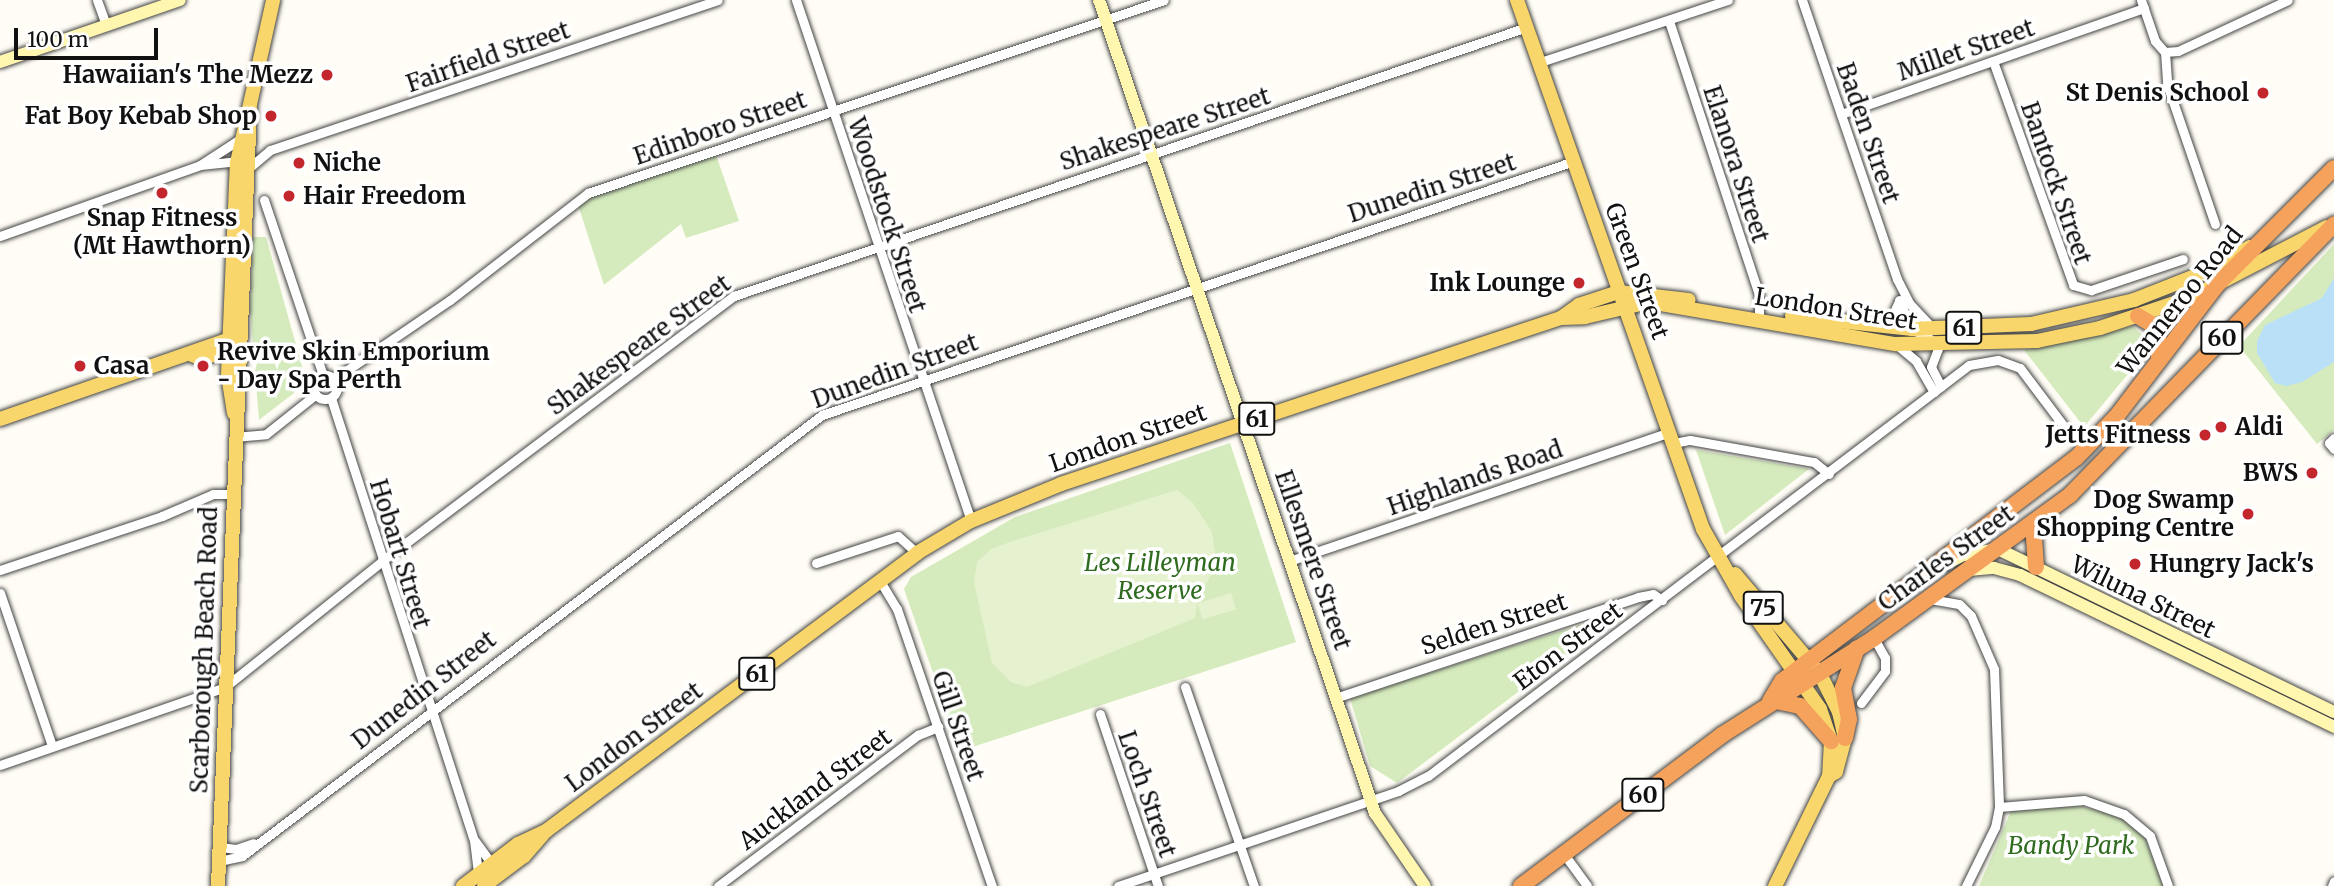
<!DOCTYPE html>
<style>
body{margin:0}
#map{position:relative;width:2334px;height:886px;overflow:hidden;background:#fffdf5;font-family:Merriweather,serif}
div>[style]{position:absolute}
[style*='--x']{left:calc(var(--x)*1px);top:calc(var(--y)*1px);width:calc(var(--w)*1px);rotate:calc(var(--a)*1deg)}
.green>*{inset:0;background:#d5ebbd}
.pitch>*{inset:0;background:#e6f2cf;transform-origin:0 0}
.water>*{inset:0;background:#b9e0f7}
.roads{filter:drop-shadow(0 0 2px #444) drop-shadow(0 0 2px #444)}
.street>*{height:9px;margin:-4.5px;padding:0 4.5px;transform-origin:4.5px;border-radius:4.5px;background:#fff}
.street>.ring{margin:-4.5px;padding:0;box-sizing:content-box;background:none;border:9px solid #fff;border-radius:50%}
.secondary>*{height:12px;margin:-6px;padding:0 6px;transform-origin:6px;border-radius:6px;background:#fff6b0}
.primary>*{height:14px;margin:-7px;padding:0 7px;transform-origin:7px;border-radius:7px;background:#f9d66b}
.highway>*{height:16px;margin:-8px;padding:0 8px;transform-origin:8px;border-radius:8px;background:#f5a25d}
.dots>*{width:19px;height:19px;translate:-50% -50%;box-sizing:border-box;border:4px solid #fff;border-radius:50%}
span{translate:-50% -50%;white-space:nowrap;text-align:center;line-height:1.15;-webkit-text-stroke:7px #fff;paint-order:stroke}
.shield-label span{padding:2px 5px;background:#fff;border:2px solid;border-radius:5px;-webkit-text-stroke-width:0}
.shield-label{font-size:23px;color:#111;font-weight:700}
.street-label{font-size:24px;color:#111}
.poi-label{font-size:24px;color:#111;font-weight:700}
.right{translate:-100% -50%;text-align:right}
.left{translate:0 -50%;text-align:left}
.park-label{font-size:24px;color:#2f6b1f;font-style:italic}
.scale{position:absolute;left:14px;top:28px;width:144px;height:32px;box-sizing:border-box;border:4px solid #111;border-top:0;padding-left:9px;font-size:21px;line-height:24px;white-space:nowrap;color:#111;-webkit-text-stroke:5px #fff;paint-order:stroke}
</style>
<div id="map">
<div class="green">
<div style="clip-path:polygon(716px 155px,739px 221px,686px 238px,681px 224px,604px 285px,578px 205px,594px 195px)"></div>
<div style="clip-path:polygon(253px 237px,266px 237px,303px 370px,294px 393px,259px 420px,250px 309px)"></div>
<div style="clip-path:polygon(2334px 244px,2334px 430px,2317px 444px,2239px 346px)"></div>
<div style="clip-path:polygon(2133px 326px,2152px 345px,2084px 427px,2024px 350px)"></div>
<div style="clip-path:polygon(1230px 443px,1296px 642px,960px 751px,904px 589px,911px 577px,1015px 517px)"></div>
<div style="clip-path:polygon(1696px 450px,1809px 469px,1725px 535px)"></div>
<div style="clip-path:polygon(1627px 610px,1397px 783px,1370px 766px,1350px 698px)"></div>
<div style="clip-path:polygon(2080px 806px,2120px 817px,2145px 837px,2163px 886px,1979px 886px,2011px 811px)"></div>
</div>
<div class="pitch">
<div style="clip-path:polygon(1177px 490px,1193px 503px,1212px 532px,1215px 551px,1215px 566px,1197px 602px,1195px 618px,1027px 687px,1011px 682px,992px 663px,974px 582px,977px 562px,991px 549px,1013px 541px)"></div>
<div style="left:1231px;top:593px;width:17px;height:35px;rotate:73deg"></div>
</div>
<div class="water">
<div style="clip-path:polygon(2334px 278px,2334px 362px,2302px 382px,2286px 386px,2275px 383px,2257px 353px,2257px 341px,2265px 325px,2322px 298px)"></div>
</div>
<div class="roads">
<div class="street">
<div style="--x:97;--y:0;--w:27;--a:70"></div>
<div style="--x:796;--y:0;--w:550;--a:71.43"></div>
<div style="--x:1802;--y:0;--w:295;--a:71.2"></div>
<div style="--x:1897;--y:279;--w:28;--a:63"></div>
<div style="--x:1910;--y:304;--w:33;--a:47"></div>
<div style="--x:2141;--y:0;--w:43;--a:71.1"></div>
<div style="--x:2155;--y:41;--w:15;--a:48"></div>
<div style="--x:2165;--y:52;--w:32;--a:86"></div>
<div style="--x:2167;--y:84;--w:148;--a:71.1"></div>
<div style="--x:1669;--y:21;--w:288;--a:71.8"></div>
<div style="--x:1759;--y:295;--w:25;--a:90"></div>
<div style="--x:2165;--y:52;--w:13;--a:-4"></div>
<div style="--x:2178;--y:51;--w:121;--a:-24.9"></div>
<div style="--x:1993;--y:61;--w:238;--a:70.3"></div>
<div style="--x:2073;--y:285;--w:19;--a:16"></div>
<div style="--x:2091;--y:290;--w:97;--a:-18.6"></div>
<div style="--x:1540;--y:62;--w:198;--a:-18.3"></div>
<div style="--x:1841;--y:114;--w:321;--a:-19.3"></div>
<div style="--x:200;--y:165;--w:39;--a:-6"></div>
<div style="--x:250;--y:167;--w:26;--a:-40"></div>
<div style="--x:270;--y:150;--w:472;--a:-18.5"></div>
<div style="--x:264;--y:200;--w:185;--a:71.4"></div>
<div style="--x:0;--y:236;--w:212;--a:-19.5"></div>
<div style="--x:200;--y:165;--w:48;--a:-33"></div>
<div style="--x:1899;--y:300;--w:32;--a:66"></div>
<div style="--x:1912;--y:329;--w:23;--a:29"></div>
<div style="--x:1887;--y:327;--w:29;--a:-65"></div>
<div style="--x:1897;--y:345;--w:25;--a:40"></div>
<div style="--x:1916;--y:361;--w:36;--a:60"></div>
<div style="--x:1939;--y:346;--w:22;--a:111"></div>
<div style="--x:1931;--y:367;--w:22;--a:63"></div>
<div class="ring" style="left:313px;top:375px;width:15px;height:15px"></div>
<div style="--x:334;--y:379;--w:140;--a:-34.3"></div>
<div style="--x:450;--y:300;--w:175;--a:-37.8"></div>
<div style="--x:588;--y:193;--w:607;--a:-18.52"></div>
<div style="--x:331;--y:398;--w:465;--a:72.1"></div>
<div style="--x:474;--y:840;--w:35;--a:83"></div>
<div style="--x:234;--y:437;--w:32;--a:-5"></div>
<div style="--x:266;--y:434;--w:63;--a:-38.5"></div>
<div style="--x:2334;--y:438;--w:7;--a:135"></div>
<div style="--x:2329;--y:443;--w:8;--a:50"></div>
<div style="--x:1674;--y:443;--w:16;--a:-11"></div>
<div style="--x:1690;--y:440;--w:126;--a:10.1"></div>
<div style="--x:1814;--y:462;--w:19;--a:39"></div>
<div style="--x:1292;--y:560;--w:399;--a:-18.7"></div>
<div style="--x:816;--y:563;--w:86;--a:-18.2"></div>
<div style="--x:898;--y:536;--w:25;--a:42"></div>
<div style="--x:0;--y:570;--w:171;--a:-18.4"></div>
<div style="--x:162;--y:516;--w:56;--a:-23.3"></div>
<div style="--x:213;--y:494;--w:19;--a:0"></div>
<div style="--x:880;--y:581;--w:33;--a:59"></div>
<div style="--x:897;--y:609;--w:293;--a:71.1"></div>
<div style="--x:0;--y:593;--w:162;--a:71.2"></div>
<div style="--x:1930;--y:599;--w:29;--a:10"></div>
<div style="--x:1959;--y:604;--w:17;--a:45"></div>
<div style="--x:1971;--y:616;--w:58;--a:66.5"></div>
<div style="--x:1994;--y:669;--w:138;--a:87.9"></div>
<div style="--x:1999;--y:807;--w:20;--a:101"></div>
<div style="--x:1995;--y:827;--w:66;--a:116.2"></div>
<div style="--x:1185;--y:687;--w:211;--a:70.9"></div>
<div style="--x:1338;--y:697;--w:316;--a:-18.4"></div>
<div style="--x:1638;--y:597;--w:15;--a:-11"></div>
<div style="--x:1653;--y:594;--w:11;--a:34"></div>
<div style="--x:1861;--y:703;--w:40;--a:-53"></div>
<div style="--x:1885;--y:671;--w:13;--a:-90"></div>
<div style="--x:1885;--y:658;--w:23;--a:-119"></div>
<div style="--x:1100;--y:714;--w:182;--a:71.4"></div>
<div style="--x:0;--y:765;--w:238;--a:-19.1"></div>
<div style="--x:225;--y:687;--w:201;--a:-38.7"></div>
<div style="--x:382;--y:561;--w:441;--a:-37"></div>
<div style="--x:734;--y:296;--w:837;--a:-18.74"></div>
<div style="--x:1999;--y:807;--w:85;--a:-4.7"></div>
<div style="--x:2084;--y:800;--w:42;--a:19.3"></div>
<div style="--x:2124;--y:814;--w:34;--a:40"></div>
<div style="--x:2150;--y:836;--w:53;--a:70.2"></div>
<div style="--x:475;--y:841;--w:29;--a:54"></div>
<div style="--x:220;--y:847;--w:16;--a:7"></div>
<div style="--x:236;--y:849;--w:18;--a:-19"></div>
<div style="--x:1564;--y:854;--w:39;--a:54"></div>
<div style="--x:219;--y:861;--w:24;--a:-12"></div>
<div style="--x:242;--y:856;--w:729;--a:-37.25"></div>
<div style="--x:822;--y:415;--w:794;--a:-18.66"></div>
<div style="--x:718;--y:886;--w:251;--a:-37.1"></div>
<div style="--x:918;--y:735;--w:22;--a:-22"></div>
<div style="--x:1118;--y:886;--w:296;--a:-18.7"></div>
<div style="--x:1398;--y:791;--w:34;--a:-27"></div>
<div style="--x:1428;--y:776;--w:679;--a:-37.22"></div>
<div style="--x:1969;--y:365;--w:29;--a:-10"></div>
<div style="--x:1998;--y:360;--w:23;--a:20"></div>
<div style="--x:2020;--y:368;--w:71;--a:53"></div>
<div style="--x:2332;--y:886;--w:5;--a:-68"></div>
</div>
<div class="secondary">
<div style="--x:1099;--y:0;--w:859;--a:71.25"></div>
<div style="--x:1375;--y:813;--w:88;--a:55.6"></div>
<div style="--x:0;--y:62;--w:190;--a:-19"></div>
<div style="--x:1944;--y:565;--w:22;--a:-27"></div>
<div style="--x:1964;--y:555;--w:35;--a:-10"></div>
<div style="--x:1998;--y:549;--w:373;--a:25.9"></div>
<div style="--x:1969;--y:570;--w:25;--a:-5"></div>
<div style="--x:1994;--y:568;--w:27;--a:15"></div>
<div style="--x:2020;--y:575;--w:349;--a:25.8"></div>
</div>
<div class="primary">
<div style="--x:1517;--y:0;--w:561;--a:70.63"></div>
<div style="--x:1703;--y:529;--w:77;--a:60.4"></div>
<div style="--x:1741;--y:596;--w:138;--a:55"></div>
<div style="--x:1820;--y:709;--w:34;--a:71"></div>
<div style="--x:1831;--y:741;--w:35;--a:93"></div>
<div style="--x:1792;--y:316;--w:121;--a:6.2"></div>
<div style="--x:1912;--y:329;--w:119;--a:-2.4"></div>
<div style="--x:2031;--y:324;--w:106;--a:-13.1"></div>
<div style="--x:2134;--y:300;--w:82;--a:-21.5"></div>
<div style="--x:2210;--y:270;--w:46;--a:-29.9"></div>
<div style="--x:1561;--y:318;--w:22;--a:-36"></div>
<div style="--x:1579;--y:305;--w:41;--a:-18.4"></div>
<div style="--x:1618;--y:292;--w:71;--a:6.4"></div>
<div style="--x:192;--y:355;--w:9;--a:21"></div>
<div style="--x:200;--y:358;--w:39;--a:-12"></div>
<div style="--x:234;--y:413;--w:38;--a:-99"></div>
<div style="--x:228;--y:375;--w:212;--a:-87.6"></div>
<div style="--x:237;--y:163;--w:167;--a:-77.5"></div>
<div style="--x:0;--y:419;--w:252;--a:-19.2"></div>
<div style="--x:1735;--y:574;--w:131;--a:49.6"></div>
<div style="--x:1820;--y:674;--w:42;--a:63.4"></div>
<div style="--x:1839;--y:712;--w:27;--a:77"></div>
<div style="--x:1845;--y:738;--w:35;--a:105"></div>
<div style="--x:1836;--y:772;--w:8;--a:150"></div>
<div style="--x:1829;--y:776;--w:123;--a:116.1"></div>
<div style="--x:218;--y:886;--w:778;--a:-87.64"></div>
<div style="--x:463;--y:886;--w:69;--a:-37.4"></div>
<div style="--x:518;--y:844;--w:31;--a:-25"></div>
<div style="--x:546;--y:831;--w:464;--a:-36.8"></div>
<div style="--x:917;--y:553;--w:63;--a:-30.7"></div>
<div style="--x:971;--y:521;--w:97;--a:-22.3"></div>
<div style="--x:1061;--y:484;--w:527;--a:-18.37"></div>
<div style="--x:1561;--y:318;--w:24;--a:-2"></div>
<div style="--x:1585;--y:317;--w:66;--a:-13.2"></div>
<div style="--x:1649;--y:302;--w:251;--a:9.7"></div>
<div style="--x:1896;--y:344;--w:141;--a:-1.2"></div>
<div style="--x:2037;--y:341;--w:64;--a:-11.7"></div>
<div style="--x:2100;--y:328;--w:97;--a:-18.6"></div>
<div style="--x:2192;--y:297;--w:152;--a:-27.4"></div>
<div style="--x:484;--y:886;--w:50;--a:-36.9"></div>
<div style="--x:524;--y:856;--w:28;--a:-49"></div>
</div>
<div class="highway">
<div style="--x:2138;--y:316;--w:23;--a:31"></div>
<div style="--x:2158;--y:328;--w:32;--a:88"></div>
<div style="--x:2033;--y:523;--w:44;--a:86.1"></div>
<div style="--x:1770;--y:701;--w:23;--a:-59"></div>
<div style="--x:1782;--y:681;--w:369;--a:-37.2"></div>
<div style="--x:2076;--y:458;--w:57;--a:-45.7"></div>
<div style="--x:2116;--y:417;--w:166;--a:-52.6"></div>
<div style="--x:2217;--y:285;--w:165;--a:-45"></div>
<div style="--x:1776;--y:701;--w:25;--a:12"></div>
<div style="--x:1800;--y:706;--w:47;--a:48.5"></div>
<div style="--x:1845;--y:738;--w:19;--a:-78"></div>
<div style="--x:1849;--y:719;--w:32;--a:-101"></div>
<div style="--x:1843;--y:688;--w:42;--a:-70.7"></div>
<div style="--x:1521;--y:886;--w:251;--a:-36.9"></div>
<div style="--x:1722;--y:735;--w:180;--a:-32.5"></div>
<div style="--x:1874;--y:638;--w:243;--a:-36.1"></div>
<div style="--x:2070;--y:495;--w:378;--a:-45.7"></div>
</div>
</div>
<div class="dots">
<div style="left:327px;top:75px;background:#c4262e"></div>
<div style="left:2263px;top:93px;background:#c4262e"></div>
<div style="left:271px;top:116px;background:#c4262e"></div>
<div style="left:299px;top:163px;background:#c4262e"></div>
<div style="left:162px;top:193px;background:#c4262e"></div>
<div style="left:289px;top:196px;background:#c4262e"></div>
<div style="left:1579px;top:283px;background:#c4262e"></div>
<div style="left:80px;top:366px;background:#c4262e"></div>
<div style="left:203px;top:366px;background:#c4262e"></div>
<div style="left:2221px;top:427px;background:#c4262e"></div>
<div style="left:2205px;top:435px;background:#c4262e"></div>
<div style="left:2312px;top:473px;background:#c4262e"></div>
<div style="left:2248px;top:514px;background:#c4262e"></div>
<div style="left:2135px;top:564px;background:#c4262e"></div>
</div>
<div class="shield-label">
<span style="left:1964px;top:328px">61</span>
<span style="left:2222px;top:338px">60</span>
<span style="left:1257px;top:419px">61</span>
<span style="left:1763px;top:608px">75</span>
<span style="left:757px;top:674px">61</span>
<span style="left:1643px;top:795px">60</span>
</div>
<div class="street-label">
<span style="left:1966px;top:50px;rotate:-19deg">Millet Street</span>
<span style="left:488px;top:57px;rotate:-19deg">Fairfield Street</span>
<span style="left:720px;top:128px;rotate:-19deg">Edinboro Street</span>
<span style="left:1165px;top:129px;rotate:-18deg">Shakespeare Street</span>
<span style="left:1868px;top:133px;rotate:71deg">Baden Street</span>
<span style="left:1736px;top:164px;rotate:72deg">Elanora Street</span>
<span style="left:2056px;top:183px;rotate:71deg">Bantock Street</span>
<span style="left:1432px;top:188px;rotate:-18deg">Dunedin Street</span>
<span style="left:887px;top:215px;rotate:72deg">Woodstock Street</span>
<span style="left:1637px;top:271px;rotate:70deg">Green Street</span>
<span style="left:2180px;top:301px;rotate:-51deg">Wanneroo Road</span>
<span style="left:1836px;top:309px;rotate:9deg">London Street</span>
<span style="left:639px;top:345px;rotate:-36deg">Shakespeare Street</span>
<span style="left:895px;top:371px;rotate:-20deg">Dunedin Street</span>
<span style="left:1128px;top:438px;rotate:-19deg">London Street</span>
<span style="left:1475px;top:478px;rotate:-19deg">Highlands Road</span>
<span style="left:400px;top:554px;rotate:73deg">Hobart Street</span>
<span style="left:1946px;top:558px;rotate:-36deg">Charles Street</span>
<span style="left:1313px;top:560px;rotate:71deg">Ellesmere Street</span>
<span style="left:2143px;top:597px;rotate:26deg">Wiluna Street</span>
<span style="left:1494px;top:624px;rotate:-18deg">Selden Street</span>
<span style="left:1568px;top:646px;rotate:-37deg">Eton Street</span>
<span style="left:204px;top:650px;rotate:-88deg">Scarborough Beach Road</span>
<span style="left:424px;top:690px;rotate:-38deg">Dunedin Street</span>
<span style="left:958px;top:726px;rotate:71deg">Gill Street</span>
<span style="left:634px;top:737px;rotate:-37deg">London Street</span>
<span style="left:815px;top:789px;rotate:-37deg">Auckland Street</span>
<span style="left:1147px;top:794px;rotate:71deg">Loch Street</span>
</div>
<div class="poi-label">
<span class="right" style="left:313px;top:75px">Hawaiian's The Mezz</span>
<span class="right" style="left:2249px;top:93px">St Denis School</span>
<span class="right" style="left:257px;top:116px">Fat Boy Kebab Shop</span>
<span class="left" style="left:313px;top:163px">Niche</span>
<span class="left" style="left:303px;top:196px">Hair Freedom</span>
<span style="left:162px;top:232px">Snap Fitness<br>(Mt Hawthorn)</span>
<span class="right" style="left:1565px;top:283px">Ink Lounge</span>
<span class="left" style="left:217px;top:366px">Revive Skin Emporium<br>- Day Spa Perth</span>
<span class="left" style="left:94px;top:366px">Casa</span>
<span class="left" style="left:2235px;top:427px">Aldi</span>
<span class="right" style="left:2191px;top:435px">Jetts Fitness</span>
<span class="right" style="left:2298px;top:473px">BWS</span>
<span class="right" style="left:2234px;top:514px">Dog Swamp<br>Shopping Centre</span>
<span class="left" style="left:2149px;top:564px">Hungry Jack's</span>
</div>
<div class="park-label">
<span style="left:1160px;top:577px">Les Lilleyman<br>Reserve</span>
<span style="left:2071px;top:846px">Bandy Park</span>
</div>
<div class="scale">100 m</div>
</div>
